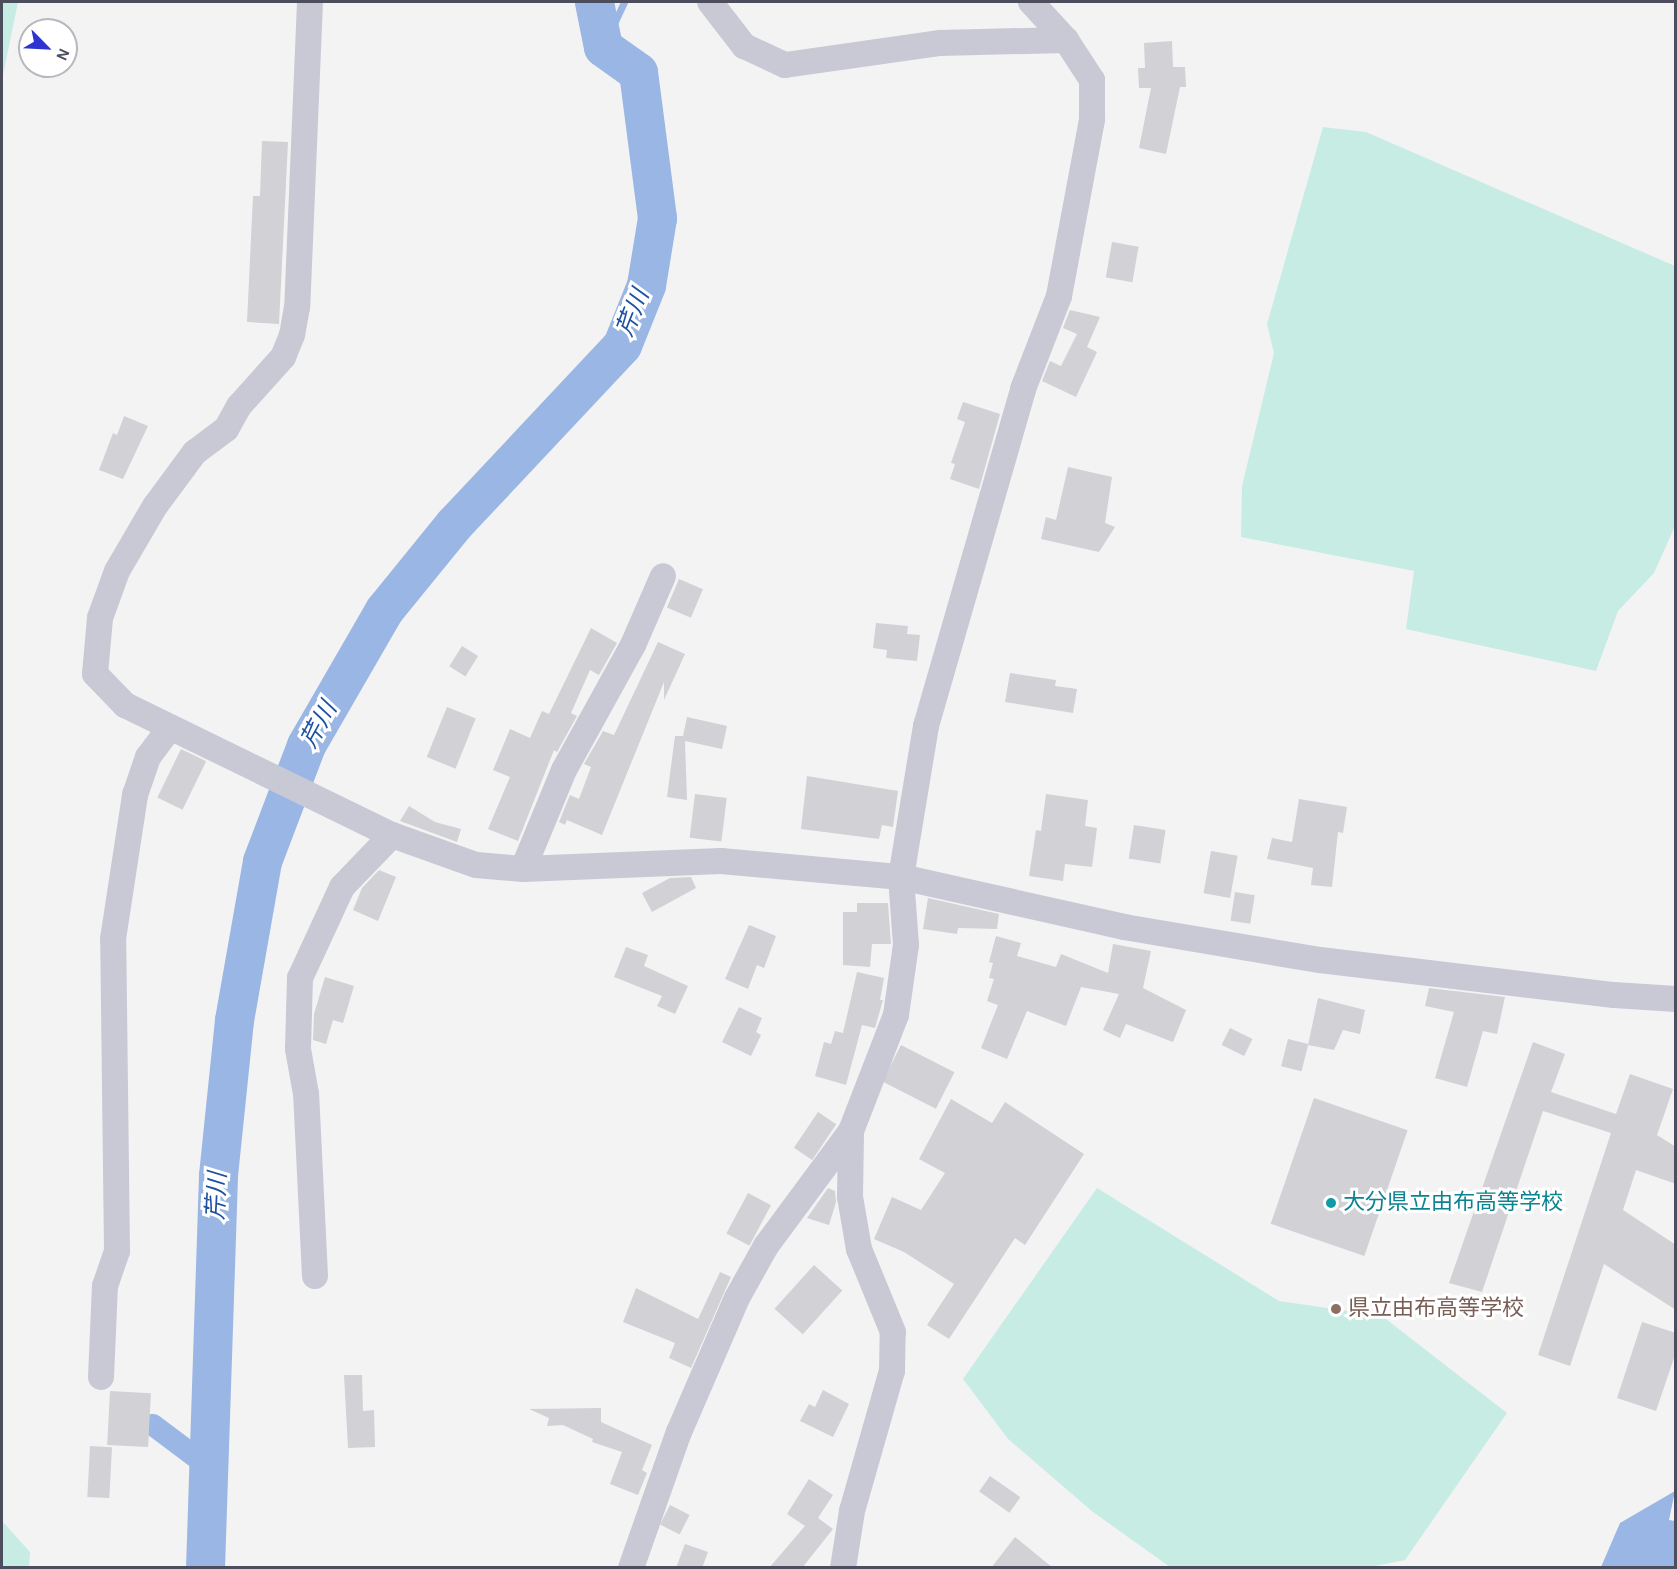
<!DOCTYPE html>
<meta charset="utf-8">
<style>
body{margin:0}
#map{position:relative;width:1677px;height:1569px;overflow:hidden;background:#f4f3f3;font-family:Karla,"Noto Sans JP",sans-serif}
div>[style]{position:absolute}
[style*='--x']{left:calc(var(--x)*1px);top:calc(var(--y)*1px);width:calc(var(--w)*1px);rotate:calc(var(--a)*1deg)}
.green>*{inset:0;background:#c7ece4}
.water>*{inset:0;background:#99b6e4}
.stream>*{height:7px;margin:-3.5px;padding:0 3.5px;transform-origin:3.5px;border-radius:3.5px;background:#99b6e4}
.canal>*{height:22px;margin:-11px;padding:0 11px;transform-origin:11px;border-radius:11px;background:#99b6e4}
.river>*{height:39px;margin:-19.5px;padding:0 19.5px;transform-origin:19.5px;border-radius:19.5px;background:#99b6e4}
.building>*{inset:0;background:#d1d1d6;transform-origin:0 0}
.street>*{height:26px;margin:-13px;padding:0 13px;transform-origin:13px;border-radius:13px;background:#c8c9d5}
.dots>*{width:16px;height:16px;translate:-50% -50%;box-sizing:border-box;border:3px solid #fff;border-radius:50%}
span{translate:-50% -50%;white-space:nowrap;text-align:center;line-height:1.15;-webkit-text-stroke:6px #fff;paint-order:stroke}
.culture-label{font-size:22px;color:#0d838f}
.left{translate:0 -50%;text-align:left}
.education-label{font-size:22px;color:#785e54}
.water-label{font-size:24px;color:#1c50a1;font-style:italic}
.frame{position:absolute;inset:0;border:3px solid #4c4e5e;pointer-events:none}
.north{position:absolute;left:18px;top:18px;width:60px;height:60px;box-sizing:border-box;background:#fff;border:2px solid #b7b8bf;border-radius:50%;rotate:114deg;font-size:16px;font-weight:700;line-height:24px;text-align:center;color:#4c4e5e}
.north::after{content:'';display:block;margin:auto;width:21px;height:27px;background:#2e34d2;clip-path:polygon(50% 0,100% 100%,50% 72%,0 100%)}
</style>
<div id="map">
<div class="green">
<div style="clip-path:polygon(2px 2px,18px 2px,2px 80px)"></div>
<div style="clip-path:polygon(1323px 127px,1366px 132px,1675px 266px,1675px 526px,1654px 573px,1618px 611px,1596px 671px,1406px 629px,1414px 571px,1241px 537px,1242px 486px,1274px 353px,1267px 324px)"></div>
<div style="clip-path:polygon(1097px 1188px,1279px 1301px,1382px 1316px,1507px 1413px,1405px 1560px,1365px 1568px,1170px 1567px,1093px 1512px,1008px 1439px,963px 1379px)"></div>
<div style="clip-path:polygon(2px 1521px,30px 1552px,29px 1567px,2px 1567px)"></div>
</div>
<div class="water">
<div style="clip-path:polygon(1675px 1491px,1669px 1520px,1675px 1521px,1675px 1567px,1601px 1567px,1620px 1523px)"></div>
</div>
<div class="stream">
<div style="--x:603;--y:47;--w:50;--a:-65"></div>
</div>
<div class="canal">
<div style="--x:153;--y:1425;--w:70;--a:36.9"></div>
</div>
<div class="river">
<div style="--x:205;--y:1568;--w:393;--a:-88.1"></div>
<div style="--x:218;--y:1175;--w:156;--a:-84.1"></div>
<div style="--x:234;--y:1020;--w:161;--a:-80"></div>
<div style="--x:262;--y:861;--w:124;--a:-69.2"></div>
<div style="--x:306;--y:745;--w:156;--a:-60"></div>
<div style="--x:384;--y:610;--w:111;--a:-50.9"></div>
<div style="--x:454;--y:524;--w:245;--a:-46.8"></div>
<div style="--x:622;--y:345;--w:65;--a:-68.2"></div>
<div style="--x:646;--y:285;--w:68;--a:-80.7"></div>
<div style="--x:657;--y:218;--w:147;--a:-97.4"></div>
<div style="--x:638;--y:72;--w:43;--a:-144.5"></div>
<div style="--x:603;--y:47;--w:46;--a:-101.3"></div>
</div>
<div class="building">
<div style="clip-path:polygon(1172px 41px,1173px 67px,1185px 67px,1186px 87px,1180px 87px,1166px 154px,1139px 148px,1151px 88px,1139px 88px,1138px 68px,1145px 68px,1144px 43px)"></div>
<div style="clip-path:polygon(262px 141px,288px 142px,279px 324px,247px 322px,253px 196px,260px 196px)"></div>
<div style="left:1112px;top:242px;width:27px;height:36px;rotate:10deg"></div>
<div style="clip-path:polygon(1070px 310px,1100px 317px,1087px 347px,1097px 352px,1076px 397px,1042px 381px,1050px 361px,1061px 366px,1077px 334px,1063px 328px)"></div>
<div style="clip-path:polygon(963px 402px,1000px 414px,979px 489px,950px 479px,955px 464px,951px 463px,965px 422px,957px 419px)"></div>
<div style="clip-path:polygon(124px 416px,148px 426px,123px 479px,99px 470px,113px 433px,117px 435px)"></div>
<div style="clip-path:polygon(1068px 467px,1112px 477px,1105px 523px,1115px 527px,1099px 552px,1041px 539px,1046px 517px,1056px 520px)"></div>
<div style="left:679px;top:579px;width:26px;height:31px;rotate:23deg"></div>
<div style="clip-path:polygon(876px 623px,908px 626px,907px 634px,920px 635px,917px 661px,886px 658px,887px 650px,873px 648px)"></div>
<div style="clip-path:polygon(591px 628px,617px 643px,599px 675px,590px 670px,571px 713px,577px 716px,557px 752px,554px 750px,518px 841px,488px 829px,510px 777px,493px 770px,510px 729px,530px 738px,542px 711px,549px 714px)"></div>
<div style="clip-path:polygon(658px 642px,685px 654px,664px 700px,664px 682px,602px 835px,567px 820px,565px 825px,559px 822px,570px 795px,579px 799px,591px 767px,584px 764px,603px 731px,614px 735px)"></div>
<div style="left:462px;top:646px;width:19px;height:24px;rotate:32deg"></div>
<div style="clip-path:polygon(1010px 673px,1056px 680px,1055px 686px,1077px 689px,1073px 713px,1005px 702px)"></div>
<div style="left:447px;top:707px;width:31px;height:54px;rotate:22deg"></div>
<div style="clip-path:polygon(687px 717px,727px 726px,722px 749px,685px 741px,687px 800px,667px 797px,675px 736px,683px 736px)"></div>
<div style="left:181px;top:749px;width:28px;height:54px;rotate:26deg"></div>
<div style="clip-path:polygon(807px 776px,898px 791px,893px 827px,882px 825px,879px 839px,801px 829px)"></div>
<div style="left:695px;top:794px;width:32px;height:44px;rotate:7deg"></div>
<div style="clip-path:polygon(1046px 794px,1088px 800px,1085px 826px,1097px 828px,1092px 867px,1065px 864px,1063px 881px,1029px 876px,1036px 830px,1041px 831px)"></div>
<div style="clip-path:polygon(1299px 799px,1347px 807px,1343px 833px,1338px 832px,1332px 887px,1311px 885px,1313px 868px,1267px 859px,1272px 838px,1292px 842px)"></div>
<div style="clip-path:polygon(409px 806px,435px 822px,461px 829px,457px 842px,400px 821px)"></div>
<div style="left:1134px;top:825px;width:32px;height:34px;rotate:9deg"></div>
<div style="left:1211px;top:851px;width:27px;height:43px;rotate:10deg"></div>
<div style="clip-path:polygon(379px 870px,396px 877px,378px 921px,353px 910px,362px 888px)"></div>
<div style="clip-path:polygon(691px 877px,696px 888px,652px 912px,642px 893px,670px 878px)"></div>
<div style="left:1235px;top:892px;width:20px;height:29px;rotate:9deg"></div>
<div style="clip-path:polygon(928px 898px,999px 914px,997px 929px,958px 928px,957px 934px,923px 929px)"></div>
<div style="clip-path:polygon(857px 903px,888px 903px,891px 944px,872px 944px,870px 967px,843px 965px,843px 912px,857px 912px)"></div>
<div style="clip-path:polygon(749px 925px,776px 936px,764px 968px,757px 965px,748px 989px,725px 979px)"></div>
<div style="clip-path:polygon(996px 936px,1021px 943px,1017px 956px,1056px 967px,1061px 954px,1108px 973px,1113px 944px,1151px 951px,1143px 988px,1186px 1010px,1173px 1042px,1126px 1024px,1120px 1038px,1103px 1030px,1119px 994px,1081px 987px,1066px 1026px,1027px 1011px,1007px 1059px,981px 1048px,998px 1005px,987px 1001px,994px 979px,989px 978px,993px 963px,989px 962px)"></div>
<div style="clip-path:polygon(626px 947px,648px 955px,644px 966px,688px 986px,675px 1014px,657px 1006px,662px 996px,614px 977px)"></div>
<div style="clip-path:polygon(857px 972px,884px 978px,880px 1000px,883px 1000px,875px 1028px,862px 1025px,846px 1085px,815px 1076px,824px 1042px,831px 1044px,835px 1031px,843px 1033px)"></div>
<div style="clip-path:polygon(325px 977px,354px 986px,343px 1023px,333px 1020px,326px 1044px,313px 1040px,314px 1014px)"></div>
<div style="clip-path:polygon(1429px 988px,1505px 997px,1497px 1034px,1483px 1031px,1467px 1087px,1435px 1078px,1454px 1012px,1425px 1006px)"></div>
<div style="clip-path:polygon(1318px 998px,1365px 1010px,1360px 1034px,1343px 1030px,1334px 1050px,1308px 1045px)"></div>
<div style="clip-path:polygon(739px 1007px,762px 1018px,756px 1032px,761px 1035px,751px 1056px,722px 1042px)"></div>
<div style="left:1230px;top:1028px;width:25px;height:19px;rotate:26deg"></div>
<div style="left:1288px;top:1039px;width:21px;height:28px;rotate:14deg"></div>
<div style="clip-path:polygon(1533px 1042px,1565px 1054px,1551px 1092px,1616px 1114px,1630px 1074px,1673px 1089px,1657px 1135px,1676px 1147px,1676px 1184px,1636px 1170px,1623px 1210px,1676px 1245px,1676px 1310px,1604px 1264px,1570px 1366px,1538px 1355px,1611px 1133px,1543px 1111px,1482px 1292px,1449px 1283px)"></div>
<div style="left:901px;top:1045px;width:60px;height:41px;rotate:27deg"></div>
<div style="left:1314px;top:1098px;width:99px;height:133px;rotate:19deg"></div>
<div style="clip-path:polygon(951px 1099px,992px 1123px,1005px 1102px,1084px 1154px,1025px 1245px,1015px 1238px,949px 1339px,927px 1325px,954px 1284px,904px 1252px,874px 1239px,892px 1197px,921px 1210px,945px 1173px,919px 1159px)"></div>
<div style="left:818px;top:1112px;width:22px;height:43px;rotate:34deg"></div>
<div style="clip-path:polygon(828px 1188px,835px 1191px,836px 1202px,829px 1225px,807px 1218px)"></div>
<div style="left:748px;top:1193px;width:26px;height:46px;rotate:28deg"></div>
<div style="left:814px;top:1265px;width:38px;height:59px;rotate:42deg"></div>
<div style="clip-path:polygon(720px 1272px,731px 1277px,691px 1368px,669px 1358px,675px 1343px,623px 1322px,636px 1288px,698px 1319px)"></div>
<div style="clip-path:polygon(1642px 1322px,1676px 1333px,1676px 1352px,1656px 1411px,1617px 1398px)"></div>
<div style="clip-path:polygon(344px 1375px,362px 1375px,363px 1411px,374px 1410px,375px 1447px,348px 1448px)"></div>
<div style="clip-path:polygon(823px 1390px,849px 1404px,833px 1437px,800px 1421px,809px 1404px,815px 1407px)"></div>
<div style="left:110px;top:1391px;width:41px;height:54px;rotate:3deg"></div>
<div style="clip-path:polygon(601px 1408px,601px 1422px,652px 1445px,642px 1470px,647px 1473px,638px 1495px,610px 1484px,622px 1452px,592px 1442px,593px 1439px,563px 1425px,547px 1426px,549px 1418px,529px 1409px)"></div>
<div style="left:90px;top:1446px;width:22px;height:51px;rotate:3deg"></div>
<div style="left:990px;top:1476px;width:37px;height:19px;rotate:35deg"></div>
<div style="clip-path:polygon(809px 1479px,833px 1495px,818px 1518px,833px 1529px,802px 1568px,769px 1568px,805px 1526px,787px 1514px)"></div>
<div style="left:670px;top:1505px;width:22px;height:22px;rotate:27deg"></div>
<div style="clip-path:polygon(1015px 1537px,1053px 1568px,991px 1568px)"></div>
<div style="clip-path:polygon(685px 1544px,708px 1552px,702px 1568px,676px 1568px)"></div>
</div>
<div class="street">
<div style="--x:310;--y:2;--w:305;--a:92.4"></div>
<div style="--x:297;--y:307;--w:28;--a:100"></div>
<div style="--x:292;--y:335;--w:24;--a:112"></div>
<div style="--x:283;--y:357;--w:66;--a:131.9"></div>
<div style="--x:239;--y:406;--w:26;--a:119"></div>
<div style="--x:226;--y:429;--w:39;--a:143"></div>
<div style="--x:195;--y:452;--w:67;--a:126.5"></div>
<div style="--x:155;--y:506;--w:75;--a:120.3"></div>
<div style="--x:117;--y:571;--w:50;--a:109.9"></div>
<div style="--x:100;--y:618;--w:56;--a:95.1"></div>
<div style="--x:95;--y:674;--w:43;--a:45.9"></div>
<div style="--x:125;--y:705;--w:297;--a:26"></div>
<div style="--x:392;--y:835;--w:89;--a:19.7"></div>
<div style="--x:476;--y:865;--w:47;--a:4.9"></div>
<div style="--x:523;--y:869;--w:198;--a:-2.3"></div>
<div style="--x:721;--y:861;--w:181;--a:5.1"></div>
<div style="--x:901;--y:877;--w:229;--a:12.6"></div>
<div style="--x:1124;--y:927;--w:199;--a:9.6"></div>
<div style="--x:1320;--y:960;--w:296;--a:6.8"></div>
<div style="--x:1614;--y:995;--w:62;--a:3.7"></div>
<div style="--x:710;--y:2;--w:56;--a:52.3"></div>
<div style="--x:744;--y:46;--w:45;--a:24.9"></div>
<div style="--x:785;--y:65;--w:157;--a:-8.1"></div>
<div style="--x:940;--y:43;--w:126;--a:-1.4"></div>
<div style="--x:523;--y:869;--w:107;--a:-67.5"></div>
<div style="--x:564;--y:770;--w:143;--a:-61.1"></div>
<div style="--x:633;--y:645;--w:75;--a:-66.5"></div>
<div style="--x:315;--y:1276;--w:182;--a:-92.8"></div>
<div style="--x:306;--y:1094;--w:46;--a:-100.1"></div>
<div style="--x:298;--y:1049;--w:71;--a:-88.4"></div>
<div style="--x:300;--y:978;--w:100;--a:-65.2"></div>
<div style="--x:342;--y:887;--w:72;--a:-46.1"></div>
<div style="--x:101;--y:1377;--w:91;--a:-87.5"></div>
<div style="--x:105;--y:1286;--w:37;--a:-71"></div>
<div style="--x:117;--y:1251;--w:312;--a:-90.7"></div>
<div style="--x:113;--y:939;--w:146;--a:-81.3"></div>
<div style="--x:135;--y:795;--w:40;--a:-71.1"></div>
<div style="--x:148;--y:757;--w:35;--a:-53"></div>
<div style="--x:631;--y:1568;--w:144;--a:-70.6"></div>
<div style="--x:679;--y:1432;--w:146;--a:-66.6"></div>
<div style="--x:737;--y:1298;--w:60;--a:-60.9"></div>
<div style="--x:766;--y:1246;--w:143;--a:-53.5"></div>
<div style="--x:851;--y:1131;--w:124;--a:-68.8"></div>
<div style="--x:896;--y:1015;--w:71;--a:-81.9"></div>
<div style="--x:906;--y:945;--w:68;--a:-94.2"></div>
<div style="--x:901;--y:877;--w:153;--a:-80.6"></div>
<div style="--x:926;--y:726;--w:351;--a:-73.9"></div>
<div style="--x:1023;--y:389;--w:100;--a:-68.8"></div>
<div style="--x:1059;--y:296;--w:180;--a:-79.4"></div>
<div style="--x:1092;--y:119;--w:39;--a:-90"></div>
<div style="--x:1092;--y:80;--w:48;--a:-123"></div>
<div style="--x:1066;--y:40;--w:52;--a:-132.6"></div>
<div style="--x:843;--y:1568;--w:58;--a:-81"></div>
<div style="--x:852;--y:1511;--w:146;--a:-74.1"></div>
<div style="--x:892;--y:1371;--w:39;--a:-89"></div>
<div style="--x:893;--y:1332;--w:90;--a:-112.3"></div>
<div style="--x:859;--y:1249;--w:53;--a:-99.8"></div>
<div style="--x:850;--y:1197;--w:66;--a:-89.1"></div>
</div>
<div class="dots">
<div style="left:1331px;top:1203px;background:#0f9aa8"></div>
<div style="left:1336px;top:1309px;background:#8d6e63"></div>
</div>
<div class="culture-label">
<span class="left" style="left:1343px;top:1203px">大分県立由布高等学校</span>
</div>
<div class="education-label">
<span class="left" style="left:1348px;top:1309px">県立由布高等学校</span>
</div>
<div class="water-label">
<span style="left:633px;top:313px;rotate:-68deg">芹川</span>
<span style="left:319px;top:725px;rotate:-61deg">芹川</span>
<span style="left:217px;top:1196px;rotate:-87deg">芹川</span>
</div>
<div class="frame"></div>
<div class="north">N</div>
</div>
